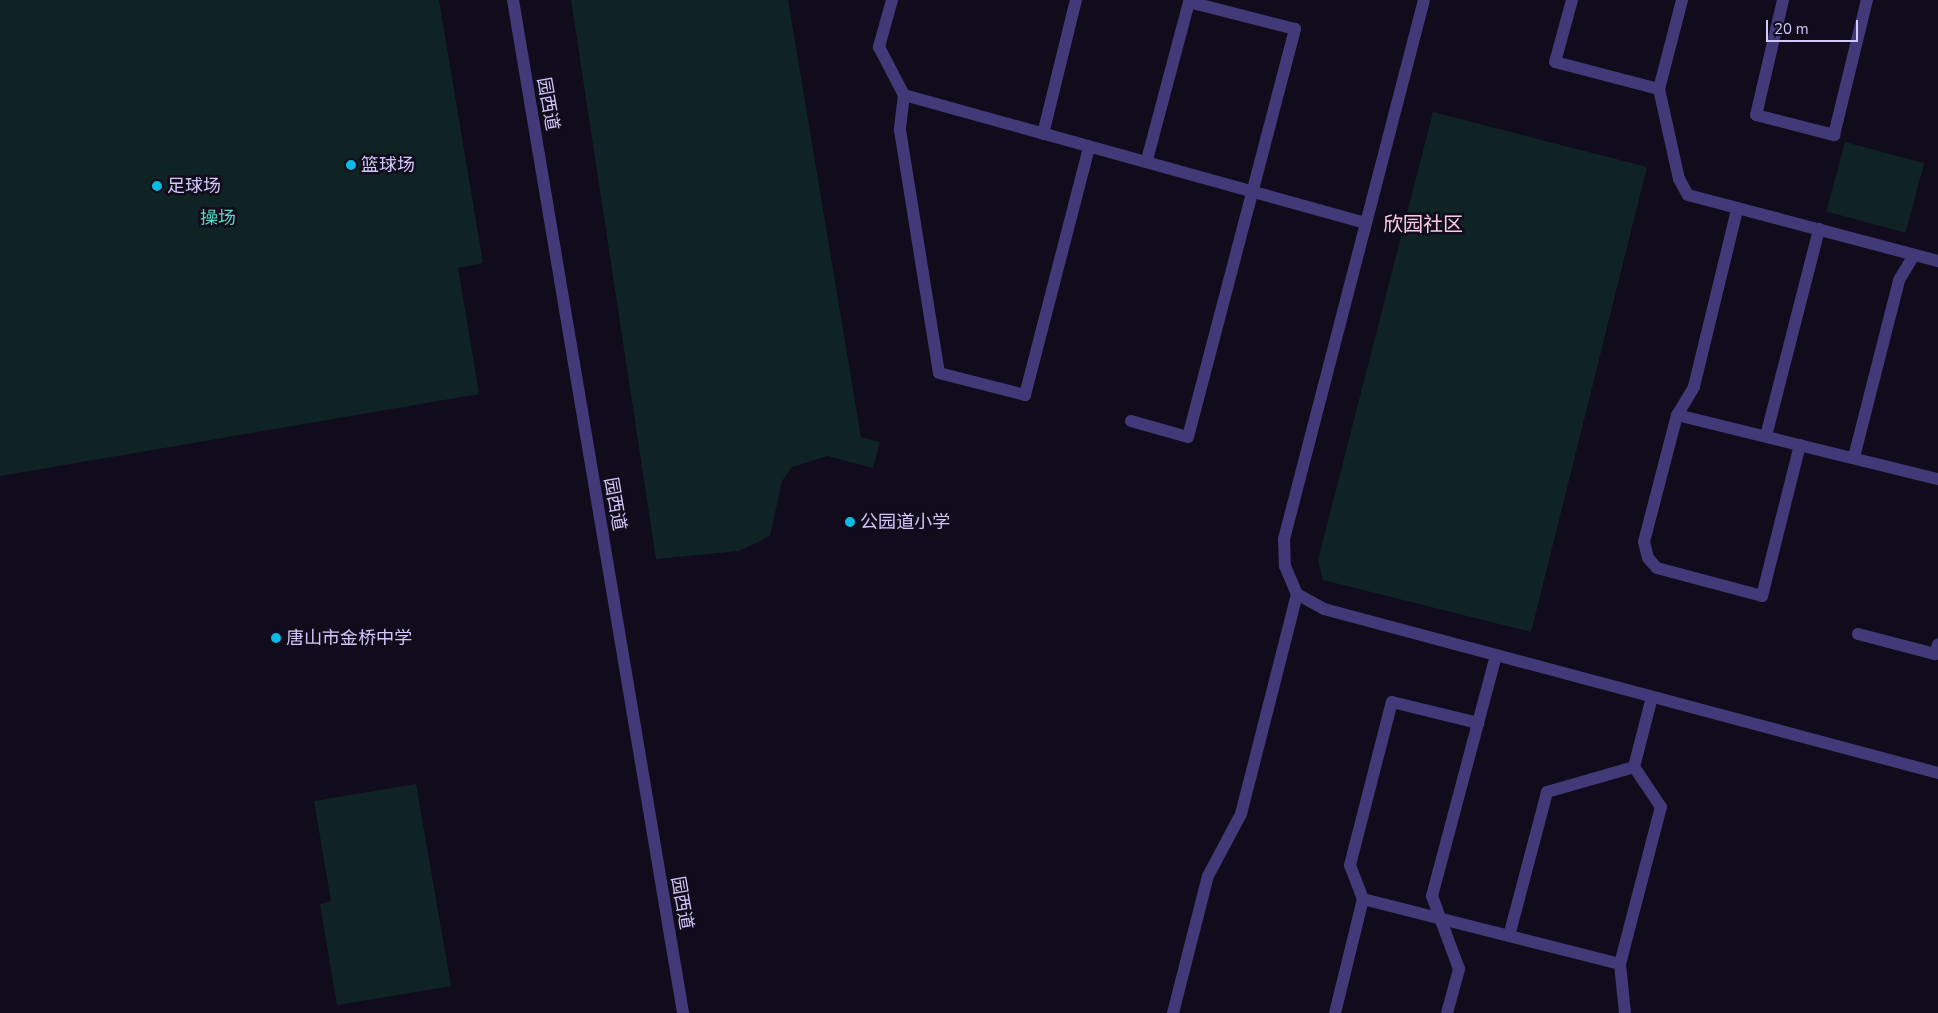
<!DOCTYPE html>
<meta charset="utf-8">
<style>
body{margin:0}
#map{position:relative;width:1938px;height:1013px;overflow:hidden;background:#100c1b;font-family:"Nunito Sans","Noto Sans SC",sans-serif}
div>[style]{position:absolute}
[style*='--x']{left:calc(var(--x)*1px);top:calc(var(--y)*1px);width:calc(var(--w)*1px);rotate:calc(var(--a)*1deg)}
.green>*{inset:0;background:#0f2324;transform-origin:0 0}
.minor>*{height:12px;margin:-6px;padding:0 6px;transform-origin:6px;border-radius:6px;background:#413978}
.dots>*{width:14px;height:14px;translate:-50% -50%;box-sizing:border-box;border:2px solid #100c1b;border-radius:50%}
span{translate:-50% -50%;white-space:nowrap;text-align:center;line-height:1.15;-webkit-text-stroke:5px #100c1b;paint-order:stroke}
.street-label{font-size:18px;color:#d3c8fc}
.poi-label{font-size:18px;color:#d3c8fc}
.left{translate:0 -50%;text-align:left}
.park-label{font-size:18px;color:#59d7c4}
.quarter-label{font-size:20px;color:#fccae5}
.scale{position:absolute;left:1766px;top:20px;width:92px;height:22px;box-sizing:border-box;border:2px solid #d3c8fc;border-top:0;padding-left:6px;font-size:15px;line-height:18px;white-space:nowrap;color:#d3c8fc;-webkit-text-stroke:4px #100c1b;paint-order:stroke}
</style>
<div id="map">
<div class="green">
<div style="clip-path:polygon(0 0,439px 0,483px 263px,458px 268px,479px 394px,0 476px)"></div>
<div style="clip-path:polygon(571px 0,788px 0,861px 437px,880px 442px,873px 468px,827px 456px,792px 467px,782px 481px,770px 536px,739px 551px,656px 559px)"></div>
<div style="clip-path:polygon(1433px 112px,1647px 167px,1531px 632px,1323px 580px,1318px 560px)"></div>
<div style="left:1845px;top:142px;width:82px;height:72px;rotate:15deg"></div>
<div style="clip-path:polygon(416px 784px,451px 986px,337px 1005px,320px 904px,331px 901px,314px 801px)"></div>
</div>
<div class="minor">
<div style="--x:513;--y:0;--w:1027;--a:80.47"></div>
<div style="--x:892;--y:0;--w:49;--a:105.5"></div>
<div style="--x:879;--y:47;--w:54;--a:62.5"></div>
<div style="--x:904;--y:95;--w:479;--a:15.5"></div>
<div style="--x:1424;--y:0;--w:557;--a:104.56"></div>
<div style="--x:1284;--y:539;--w:27;--a:88"></div>
<div style="--x:1285;--y:566;--w:30;--a:67"></div>
<div style="--x:1297;--y:594;--w:31;--a:29"></div>
<div style="--x:1324;--y:609;--w:636;--a:14.95"></div>
<div style="--x:1572;--y:0;--w:64;--a:105.3"></div>
<div style="--x:1555;--y:62;--w:107;--a:14.6"></div>
<div style="--x:1659;--y:89;--w:92;--a:-75.5"></div>
<div style="--x:1783;--y:0;--w:118;--a:103.2"></div>
<div style="--x:1756;--y:115;--w:81;--a:14.4"></div>
<div style="--x:1834;--y:135;--w:139;--a:-76.3"></div>
<div style="--x:1659;--y:89;--w:92;--a:77.5"></div>
<div style="--x:1679;--y:179;--w:18;--a:61"></div>
<div style="--x:1688;--y:195;--w:259;--a:14.8"></div>
<div style="--x:904;--y:95;--w:35;--a:97"></div>
<div style="--x:900;--y:130;--w:246;--a:80.9"></div>
<div style="--x:939;--y:373;--w:89;--a:14.3"></div>
<div style="--x:1025;--y:395;--w:256;--a:-75.5"></div>
<div style="--x:1043;--y:134;--w:138;--a:-76.2"></div>
<div style="--x:1737;--y:210;--w:182;--a:103.7"></div>
<div style="--x:1694;--y:387;--w:33;--a:121"></div>
<div style="--x:1677;--y:415;--w:131;--a:104.6"></div>
<div style="--x:1644;--y:542;--w:16;--a:76"></div>
<div style="--x:1648;--y:558;--w:13;--a:48"></div>
<div style="--x:1657;--y:568;--w:109;--a:14.9"></div>
<div style="--x:1762;--y:596;--w:156;--a:-75.9"></div>
<div style="--x:1677;--y:415;--w:269;--a:13.8"></div>
<div style="--x:1131;--y:421;--w:59;--a:15.7"></div>
<div style="--x:1188;--y:437;--w:422;--a:-75.3"></div>
<div style="--x:1295;--y:29;--w:109;--a:-165.7"></div>
<div style="--x:1189;--y:2;--w:163;--a:104.9"></div>
<div style="--x:1766;--y:436;--w:214;--a:-75.6"></div>
<div style="--x:1854;--y:457;--w:183;--a:-75.7"></div>
<div style="--x:1899;--y:280;--w:29;--a:-59"></div>
<div style="--x:1858;--y:634;--w:80;--a:14.6"></div>
<div style="--x:1935;--y:654;--w:10;--a:-73"></div>
<div style="--x:1363;--y:899;--w:36;--a:-111"></div>
<div style="--x:1350;--y:865;--w:168;--a:-75.6"></div>
<div style="--x:1392;--y:702;--w:89;--a:13.7"></div>
<div style="--x:1509;--y:936;--w:149;--a:-75.2"></div>
<div style="--x:1547;--y:792;--w:91;--a:-16"></div>
<div style="--x:1634;--y:767;--w:72;--a:-75.6"></div>
<div style="--x:1620;--y:964;--w:49;--a:84.2"></div>
<div style="--x:1173;--y:1013;--w:141;--a:-75.7"></div>
<div style="--x:1208;--y:876;--w:70;--a:-62"></div>
<div style="--x:1241;--y:814;--w:227;--a:-75.7"></div>
<div style="--x:1335;--y:1013;--w:117;--a:-76.2"></div>
<div style="--x:1363;--y:899;--w:265;--a:14.2"></div>
<div style="--x:1620;--y:964;--w:162;--a:-75.4"></div>
<div style="--x:1661;--y:807;--w:48;--a:-124"></div>
<div style="--x:1447;--y:1013;--w:46;--a:-74.7"></div>
<div style="--x:1459;--y:969;--w:78;--a:-110.3"></div>
<div style="--x:1432;--y:896;--w:249;--a:-75.1"></div>
</div>
<div class="dots">
<div style="left:351px;top:165px;background:#0bbae5"></div>
<div style="left:157px;top:186px;background:#0bbae5"></div>
<div style="left:850px;top:522px;background:#0bbae5"></div>
<div style="left:276px;top:638px;background:#0bbae5"></div>
</div>
<div class="street-label">
<span style="left:548px;top:104px;rotate:80deg">园西道</span>
<span style="left:615px;top:504px;rotate:80deg">园西道</span>
<span style="left:682px;top:903px;rotate:80deg">园西道</span>
</div>
<div class="poi-label">
<span class="left" style="left:361px;top:165px">篮球场</span>
<span class="left" style="left:167px;top:186px">足球场</span>
<span class="left" style="left:860px;top:522px">公园道小学</span>
<span class="left" style="left:286px;top:638px">唐山市金桥中学</span>
</div>
<div class="park-label">
<span style="left:218px;top:218px">操场</span>
</div>
<div class="quarter-label">
<span style="left:1423px;top:224px">欣园社区</span>
</div>
<div class="scale">20 m</div>
</div>
